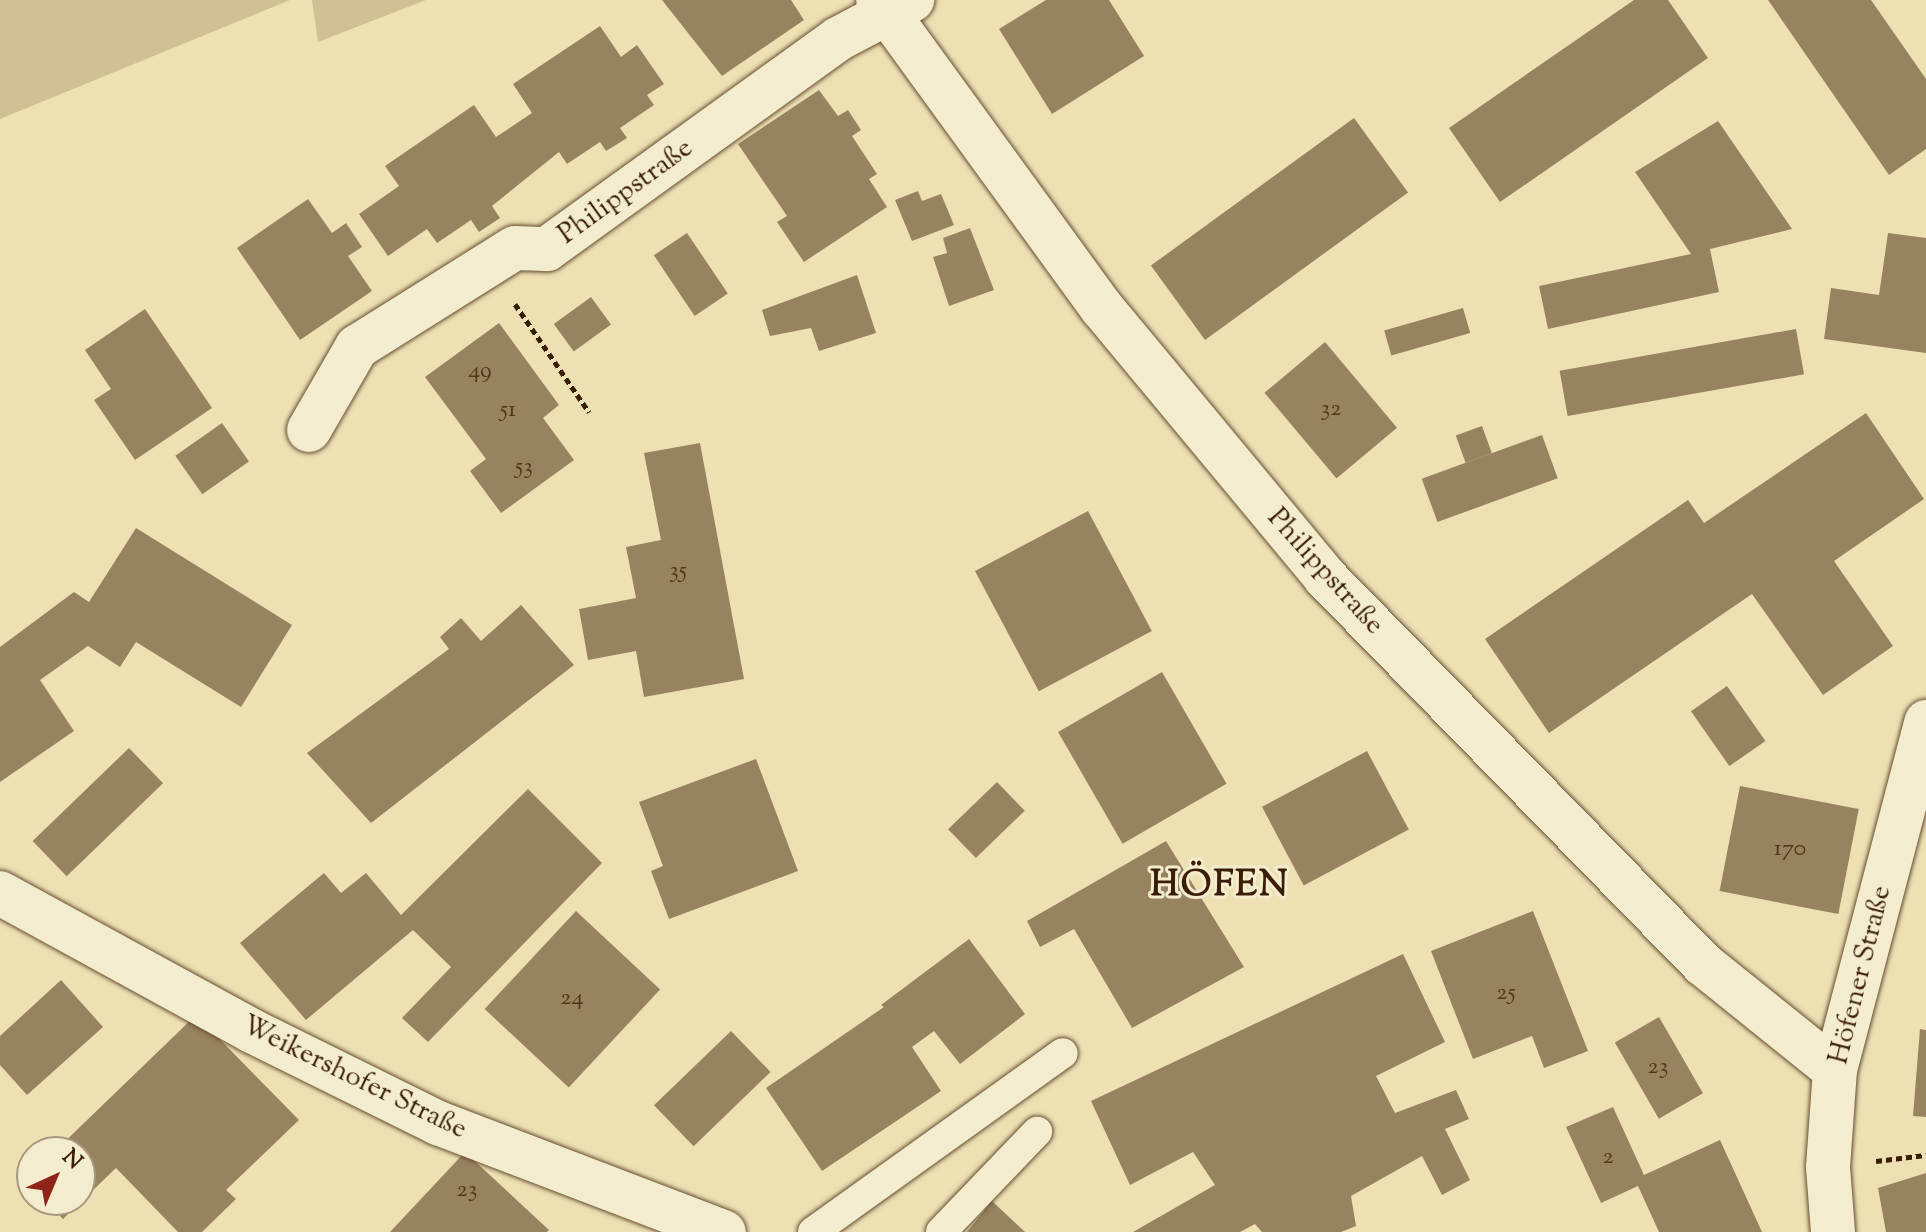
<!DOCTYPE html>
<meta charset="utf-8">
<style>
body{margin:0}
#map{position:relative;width:1926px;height:1232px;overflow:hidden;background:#ede1b4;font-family:"Sorts Mill Goudy",serif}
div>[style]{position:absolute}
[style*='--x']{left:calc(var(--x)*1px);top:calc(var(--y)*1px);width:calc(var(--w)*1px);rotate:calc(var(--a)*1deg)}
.green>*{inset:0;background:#cfc096}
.building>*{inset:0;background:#978360;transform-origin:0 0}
.path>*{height:5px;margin-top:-2.5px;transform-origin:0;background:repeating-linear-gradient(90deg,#3a1d05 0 6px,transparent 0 10px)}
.roads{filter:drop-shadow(0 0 2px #674e31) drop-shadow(0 0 2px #674e31)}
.lane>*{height:30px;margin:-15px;padding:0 15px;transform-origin:15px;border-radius:15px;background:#f3ecce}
.street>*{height:44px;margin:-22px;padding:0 22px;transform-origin:22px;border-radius:22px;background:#f3ecce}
span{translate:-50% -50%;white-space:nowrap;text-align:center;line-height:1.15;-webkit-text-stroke:6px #f3ecce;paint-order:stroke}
.number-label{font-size:24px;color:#51361c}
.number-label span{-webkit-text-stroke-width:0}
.street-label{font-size:28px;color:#3a1d05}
.district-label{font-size:36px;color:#3a1d05;font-weight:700;letter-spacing:2px}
.north{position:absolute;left:16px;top:1136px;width:80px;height:80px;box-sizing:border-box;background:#f3ecce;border:2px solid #a9997e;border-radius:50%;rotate:44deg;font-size:22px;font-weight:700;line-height:32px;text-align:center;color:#3a1d05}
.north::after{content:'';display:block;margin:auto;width:28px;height:36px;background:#8f2418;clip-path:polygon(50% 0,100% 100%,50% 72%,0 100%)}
</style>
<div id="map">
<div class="green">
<div style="clip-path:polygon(0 0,290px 0,0 119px)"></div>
<div style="clip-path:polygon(312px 0,426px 0,318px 42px)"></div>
</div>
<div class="building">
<div style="clip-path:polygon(662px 0,791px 0,804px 20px,722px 76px)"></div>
<div style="clip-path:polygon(1046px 0,1109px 0,1144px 56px,1052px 114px,999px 29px)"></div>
<div style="clip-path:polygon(1634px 0,1668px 0,1708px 58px,1500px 202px,1449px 128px)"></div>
<div style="clip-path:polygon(1768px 0,1871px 0,1926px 79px,1926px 149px,1889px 175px)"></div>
<div style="clip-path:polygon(600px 26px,621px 57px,637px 45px,664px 84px,647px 95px,654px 105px,620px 128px,627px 138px,606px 151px,600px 142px,567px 164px,559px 152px,492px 206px,500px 218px,479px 232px,471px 220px,437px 243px,427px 229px,388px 256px,359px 214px,399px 186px,385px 166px,474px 105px,496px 137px,532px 113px,513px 84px)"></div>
<div style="clip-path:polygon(819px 90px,838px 116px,848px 110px,861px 130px,852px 136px,877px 174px,869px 179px,887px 207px,804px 262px,777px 222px,787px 216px,738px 144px)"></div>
<div style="left:1354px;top:118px;width:92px;height:251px;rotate:54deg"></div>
<div style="clip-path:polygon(1718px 121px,1792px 229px,1710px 249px,1719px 292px,1548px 329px,1539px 286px,1691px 254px,1635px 172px)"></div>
<div style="clip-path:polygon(918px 191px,922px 201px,941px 194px,954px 225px,912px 241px,895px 200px)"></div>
<div style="clip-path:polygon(308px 199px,332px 233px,346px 223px,362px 247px,348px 256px,372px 291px,300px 340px,237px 248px)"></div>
<div style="clip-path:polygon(970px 228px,994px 290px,949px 306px,933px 257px,947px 253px,943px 238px)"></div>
<div style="left:687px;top:233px;width:73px;height:40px;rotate:56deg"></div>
<div style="clip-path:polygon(1888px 233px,1926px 238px,1926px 353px,1824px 339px,1831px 288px,1879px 295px)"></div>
<div style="clip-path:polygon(857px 275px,876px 333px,819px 351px,811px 328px,770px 336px,762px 310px)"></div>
<div style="left:591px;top:297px;width:34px;height:46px;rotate:54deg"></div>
<div style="left:1463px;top:308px;width:26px;height:82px;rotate:74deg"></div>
<div style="clip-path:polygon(145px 309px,212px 408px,135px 460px,94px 400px,111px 389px,85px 350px)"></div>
<div style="clip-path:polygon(499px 323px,559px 405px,543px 418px,574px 460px,501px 513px,470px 471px,486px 459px,425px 377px)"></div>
<div style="left:1796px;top:329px;width:46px;height:240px;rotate:80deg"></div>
<div style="left:1325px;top:342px;width:112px;height:79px;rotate:50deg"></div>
<div style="clip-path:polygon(1866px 413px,1924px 499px,1834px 561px,1893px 646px,1823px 695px,1752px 594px,1549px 733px,1485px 639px,1688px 500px,1704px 523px)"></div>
<div style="left:222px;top:423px;width:47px;height:57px;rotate:55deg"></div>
<div style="left:1482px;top:426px;width:29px;height:28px;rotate:70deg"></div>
<div style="left:1542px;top:435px;width:46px;height:128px;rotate:70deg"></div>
<div style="clip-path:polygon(700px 443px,744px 679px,644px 697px,636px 651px,588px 660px,579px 609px,636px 598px,626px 547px,661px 540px,644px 453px)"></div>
<div style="left:1088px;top:511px;width:136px;height:128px;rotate:62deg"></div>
<div style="clip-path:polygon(136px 528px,292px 625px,241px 707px,136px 642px,120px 667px,88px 646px,40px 680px,74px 731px,0 782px,0 647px,74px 592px,89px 602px)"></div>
<div style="clip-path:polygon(521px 605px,574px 665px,371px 823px,307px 753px,449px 649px,440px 637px,461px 618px,481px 641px)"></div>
<div style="left:1162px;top:672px;width:129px;height:120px;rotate:60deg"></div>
<div style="left:1727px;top:686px;width:67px;height:44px;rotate:55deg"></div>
<div style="left:129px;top:748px;width:49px;height:134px;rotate:46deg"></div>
<div style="left:1367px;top:751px;width:89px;height:119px;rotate:62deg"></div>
<div style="clip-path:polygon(756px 759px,798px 871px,669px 919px,651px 871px,663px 866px,639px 802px)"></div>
<div style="left:997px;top:782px;width:40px;height:68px;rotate:46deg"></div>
<div style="left:1740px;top:786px;width:121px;height:107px;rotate:11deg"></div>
<div style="clip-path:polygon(528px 789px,602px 863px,428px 1042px,402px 1018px,451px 967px,413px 930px,306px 1020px,240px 943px,324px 873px,341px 893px,366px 873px,401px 915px)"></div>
<div style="clip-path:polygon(1166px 841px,1244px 967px,1132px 1028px,1074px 929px,1040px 947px,1027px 921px)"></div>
<div style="left:576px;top:911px;width:115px;height:134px;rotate:43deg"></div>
<div style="clip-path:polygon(1533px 911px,1588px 1051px,1544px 1068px,1532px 1036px,1473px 1059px,1431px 951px)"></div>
<div style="clip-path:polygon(969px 939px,1025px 1014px,960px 1064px,934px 1031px,912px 1047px,941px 1091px,822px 1171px,766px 1088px,884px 1007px,881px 1005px)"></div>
<div style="clip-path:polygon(1403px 954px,1445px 1042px,1376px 1076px,1395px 1113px,1456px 1090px,1469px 1119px,1445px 1129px,1470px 1180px,1442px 1195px,1422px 1156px,1351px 1196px,1356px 1226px,1341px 1232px,1262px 1232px,1255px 1224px,1240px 1232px,1133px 1232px,1215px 1185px,1193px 1152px,1130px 1185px,1091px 1101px)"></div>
<div style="clip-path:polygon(61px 980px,103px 1027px,27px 1095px,0 1065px,0 1036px)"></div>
<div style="clip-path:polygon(196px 1015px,299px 1120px,226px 1190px,236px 1199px,202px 1232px,178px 1232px,116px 1168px,63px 1219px,45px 1200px,80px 1200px,80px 1152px,54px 1152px)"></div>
<div style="left:1659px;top:1017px;width:88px;height:51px;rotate:60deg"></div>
<div style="clip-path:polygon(1920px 1029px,1926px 1030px,1926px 1117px,1913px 1116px)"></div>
<div style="left:731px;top:1031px;width:57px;height:107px;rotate:46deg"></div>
<div style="clip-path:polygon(1613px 1107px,1644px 1175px,1720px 1140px,1762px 1232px,1659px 1232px,1638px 1186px,1601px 1203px,1566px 1127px)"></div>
<div style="clip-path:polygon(465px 1152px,549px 1230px,547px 1232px,390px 1232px)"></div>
<div style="clip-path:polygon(1926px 1173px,1926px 1232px,1886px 1232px,1878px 1188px)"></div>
<div style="clip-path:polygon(992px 1201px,1025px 1232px,967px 1232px)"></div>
</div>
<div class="path">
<div style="--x:515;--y:304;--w:131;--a:55.6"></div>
<div style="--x:1876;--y:1161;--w:50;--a:-6.8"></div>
</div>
<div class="roads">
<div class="lane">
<div style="--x:813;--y:1232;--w:307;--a:-35.6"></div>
<div style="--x:941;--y:1232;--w:139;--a:-46.2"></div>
</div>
<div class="street">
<div style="--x:878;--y:0;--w:381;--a:54"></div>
<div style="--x:1102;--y:308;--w:349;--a:50.3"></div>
<div style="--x:1325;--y:577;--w:541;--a:45.67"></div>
<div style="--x:1703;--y:964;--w:169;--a:38.8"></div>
<div style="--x:309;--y:430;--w:96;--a:-60"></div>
<div style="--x:357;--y:347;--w:186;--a:-32.1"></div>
<div style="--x:515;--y:248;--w:32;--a:2"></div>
<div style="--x:547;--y:249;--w:359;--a:-35.8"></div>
<div style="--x:838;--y:39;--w:84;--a:-27.8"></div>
<div style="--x:0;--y:893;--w:287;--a:28.7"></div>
<div style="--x:252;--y:1031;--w:208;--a:26.3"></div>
<div style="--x:438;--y:1123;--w:306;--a:20.9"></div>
<div style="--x:1833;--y:1232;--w:65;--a:-94.4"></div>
<div style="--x:1828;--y:1167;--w:97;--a:-85.9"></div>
<div style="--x:1835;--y:1070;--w:360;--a:-75.3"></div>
</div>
</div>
<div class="number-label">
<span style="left:480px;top:372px">49</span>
<span style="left:1331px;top:410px">32</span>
<span style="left:508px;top:411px">51</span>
<span style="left:524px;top:468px">53</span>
<span style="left:678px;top:572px">35</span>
<span style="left:1790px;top:850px">170</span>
<span style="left:1506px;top:994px">25</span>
<span style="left:572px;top:999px">24</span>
<span style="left:1658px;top:1068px">23</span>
<span style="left:1608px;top:1158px">2</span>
<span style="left:467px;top:1191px">23</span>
</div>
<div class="street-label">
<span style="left:626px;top:192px;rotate:-36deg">Philippstraße</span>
<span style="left:1325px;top:572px;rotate:48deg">Philippstraße</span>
<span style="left:1861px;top:975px;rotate:-76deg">Höfener Straße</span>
<span style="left:354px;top:1078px;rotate:26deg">Weikershofer Straße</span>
</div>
<div class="district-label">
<span style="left:1220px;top:887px">HÖFEN</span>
</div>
<div class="north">N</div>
</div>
